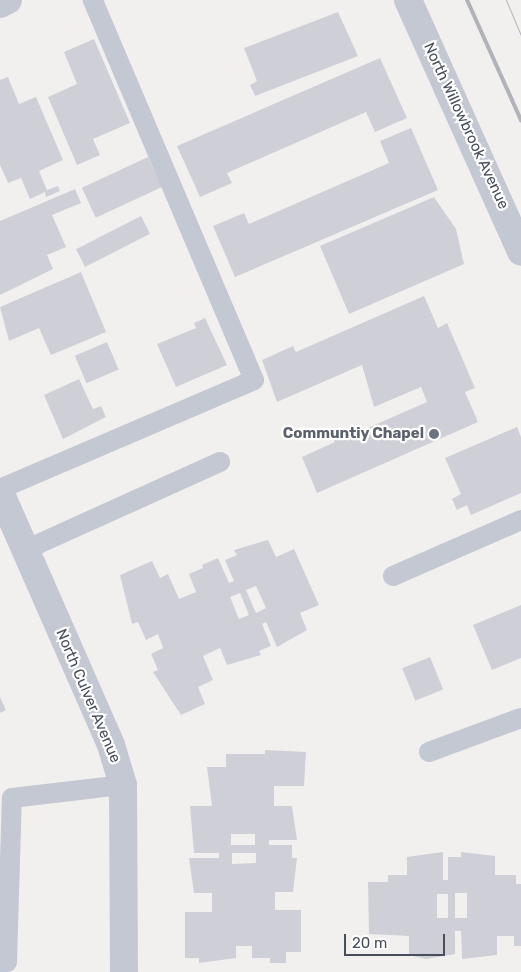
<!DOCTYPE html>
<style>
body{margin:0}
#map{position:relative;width:521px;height:972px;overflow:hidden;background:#f2f0ef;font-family:Rubik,sans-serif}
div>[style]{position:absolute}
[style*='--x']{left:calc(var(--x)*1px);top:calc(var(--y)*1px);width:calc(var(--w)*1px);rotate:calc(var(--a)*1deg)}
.building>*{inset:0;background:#cfd0d7;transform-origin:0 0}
.service>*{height:20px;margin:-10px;padding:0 10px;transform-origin:10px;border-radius:10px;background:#c4c8d3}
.minor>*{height:28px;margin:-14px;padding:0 14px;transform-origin:14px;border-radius:14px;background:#c4c8d3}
.tram>*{height:1px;margin:-0.5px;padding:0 0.5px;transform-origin:0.5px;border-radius:0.5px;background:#b2b3b9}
.rail>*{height:4px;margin:-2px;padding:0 2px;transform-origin:2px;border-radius:2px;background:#b2b3b9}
.dots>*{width:14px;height:14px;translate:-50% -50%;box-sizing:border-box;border:2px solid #fff;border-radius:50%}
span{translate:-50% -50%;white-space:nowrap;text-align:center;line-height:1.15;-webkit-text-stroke:4.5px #fff;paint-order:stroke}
.street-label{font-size:15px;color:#484e5c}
.worship-label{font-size:15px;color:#5b616d;font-weight:700}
.right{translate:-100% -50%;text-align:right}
.scale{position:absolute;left:344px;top:934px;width:101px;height:22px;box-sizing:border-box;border:2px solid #484e5c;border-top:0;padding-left:6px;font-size:15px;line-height:18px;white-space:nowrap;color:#484e5c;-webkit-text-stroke:4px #fff;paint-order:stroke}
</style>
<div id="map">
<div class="building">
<div style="clip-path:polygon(338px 12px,358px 56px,255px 96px,250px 85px,257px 81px,244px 48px)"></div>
<div style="clip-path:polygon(94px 39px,130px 123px,93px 139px,100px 155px,77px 165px,48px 97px,77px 84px,64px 52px)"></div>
<div style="clip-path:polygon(380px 58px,407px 118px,375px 132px,366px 112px,227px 173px,232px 183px,200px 197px,177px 146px)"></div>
<div style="clip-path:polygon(8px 77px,19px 104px,36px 97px,63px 160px,39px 171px,47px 190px,58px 186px,60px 191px,46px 197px,45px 192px,30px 199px,21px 178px,8px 183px,0 165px,0 80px)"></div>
<div style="clip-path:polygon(411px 128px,438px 190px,235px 277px,213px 226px,244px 213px,249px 224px,389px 163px,380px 141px)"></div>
<div style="left:148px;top:157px;width:33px;height:73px;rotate:65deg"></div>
<div style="clip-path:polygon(75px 189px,81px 203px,52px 215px,66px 247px,47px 255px,53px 269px,0 295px,0 221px)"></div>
<div style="clip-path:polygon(434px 197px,456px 229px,464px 264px,349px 314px,320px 246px)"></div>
<div style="left:141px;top:216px;width:20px;height:73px;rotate:63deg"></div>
<div style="clip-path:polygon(81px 272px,106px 332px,51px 355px,39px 328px,9px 341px,0 307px)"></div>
<div style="clip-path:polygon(424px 296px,438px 328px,447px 323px,475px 388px,465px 392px,478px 422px,317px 493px,302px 457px,335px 442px,333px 438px,343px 433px,345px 438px,427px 402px,421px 387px,374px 407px,362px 365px,277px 402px,262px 360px,293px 346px,296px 352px)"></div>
<div style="clip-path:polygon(205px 318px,227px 365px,176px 387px,157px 344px,196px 328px,194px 323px)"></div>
<div style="left:107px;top:342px;width:30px;height:35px;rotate:67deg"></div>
<div style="clip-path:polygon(79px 379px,93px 409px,101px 406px,106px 417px,63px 439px,44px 395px)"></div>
<div style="clip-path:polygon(517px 427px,521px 437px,521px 493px,471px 515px,467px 505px,457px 510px,452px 499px,461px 494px,445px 458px)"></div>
<div style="clip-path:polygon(evenodd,268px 540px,276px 557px,294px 549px,319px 605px,300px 613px,307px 630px,277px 647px,266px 622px,262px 624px,271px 646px,259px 651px,261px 655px,227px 665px,220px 648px,203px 656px,213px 680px,198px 687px,205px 704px,181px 715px,153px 672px,158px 670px,151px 654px,163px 648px,158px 634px,146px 640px,138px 622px,132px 624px,120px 575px,152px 561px,160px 578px,168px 574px,179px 599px,196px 592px,189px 574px,203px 568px,202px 565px,218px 558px,229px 583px,234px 581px,225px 560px,237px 555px,234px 550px,268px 540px,256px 586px,266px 608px,256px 613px,246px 590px,256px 586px,268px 540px,240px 593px,249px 615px,239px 619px,230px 597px,240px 593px)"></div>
<div style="clip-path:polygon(521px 605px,521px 658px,492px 670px,473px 625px)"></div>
<div style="left:430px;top:657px;width:35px;height:30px;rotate:68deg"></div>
<div style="clip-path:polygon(0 697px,6px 710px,0 713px)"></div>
<div style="clip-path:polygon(evenodd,265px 750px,306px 752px,304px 786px,274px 786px,274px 806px,292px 806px,297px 840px,269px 840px,269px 845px,292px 845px,292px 858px,297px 858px,293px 892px,275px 892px,275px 910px,301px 910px,301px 952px,286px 952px,286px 963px,270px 963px,270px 958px,252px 958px,252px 946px,236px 946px,236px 958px,199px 963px,199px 958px,185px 958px,185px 912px,212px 912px,212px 893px,194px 893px,189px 858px,219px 858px,219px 853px,194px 853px,190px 806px,212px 806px,207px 767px,226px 767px,226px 754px,265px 754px,265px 750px,231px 834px,255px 834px,255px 845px,231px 845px,231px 834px,265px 750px,232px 853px,256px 853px,256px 863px,232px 864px,232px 853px)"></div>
<div style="clip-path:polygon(evenodd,443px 852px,443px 880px,448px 880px,448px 857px,461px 857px,461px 852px,495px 856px,495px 875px,516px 875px,516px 884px,521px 884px,521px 946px,514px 946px,514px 936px,497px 936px,497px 955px,462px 959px,461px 931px,455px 931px,455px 954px,426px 959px,409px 955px,409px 936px,369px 934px,368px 882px,388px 882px,388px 875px,407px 875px,407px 857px,443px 852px,455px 893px,467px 893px,467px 918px,455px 918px,455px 893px,443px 852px,437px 894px,448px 894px,448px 918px,437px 918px,437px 894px)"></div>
</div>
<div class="service">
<div style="--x:0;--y:489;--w:276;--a:-23.2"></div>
<div style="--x:254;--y:380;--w:413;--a:-113"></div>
<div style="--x:25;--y:550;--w:214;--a:-24.3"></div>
<div style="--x:393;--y:576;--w:140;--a:-23.6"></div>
<div style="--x:429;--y:752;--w:98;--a:-20.3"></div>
<div style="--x:0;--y:964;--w:7;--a:-16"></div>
<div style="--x:7;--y:962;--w:164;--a:-88.3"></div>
<div style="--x:12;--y:798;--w:112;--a:-6.7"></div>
</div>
<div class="minor">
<div style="--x:408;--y:0;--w:276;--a:65.8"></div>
<div style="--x:0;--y:4;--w:9;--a:-27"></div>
<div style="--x:0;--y:492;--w:276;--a:66.3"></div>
<div style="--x:111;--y:745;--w:42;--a:73.3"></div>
<div style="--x:123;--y:785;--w:187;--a:89.7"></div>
</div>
<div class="tram">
<div style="--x:506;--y:0;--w:38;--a:67"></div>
</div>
<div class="rail">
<div style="--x:467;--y:0;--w:132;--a:65.8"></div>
</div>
<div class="dots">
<div style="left:434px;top:434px;background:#6b7280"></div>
</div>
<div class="street-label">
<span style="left:466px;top:126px;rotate:65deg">North Willowbrook Avenue</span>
<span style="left:88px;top:696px;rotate:67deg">North Culver Avenue</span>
</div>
<div class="worship-label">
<span class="right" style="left:424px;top:434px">Communtiy Chapel</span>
</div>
<div class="scale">20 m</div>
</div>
